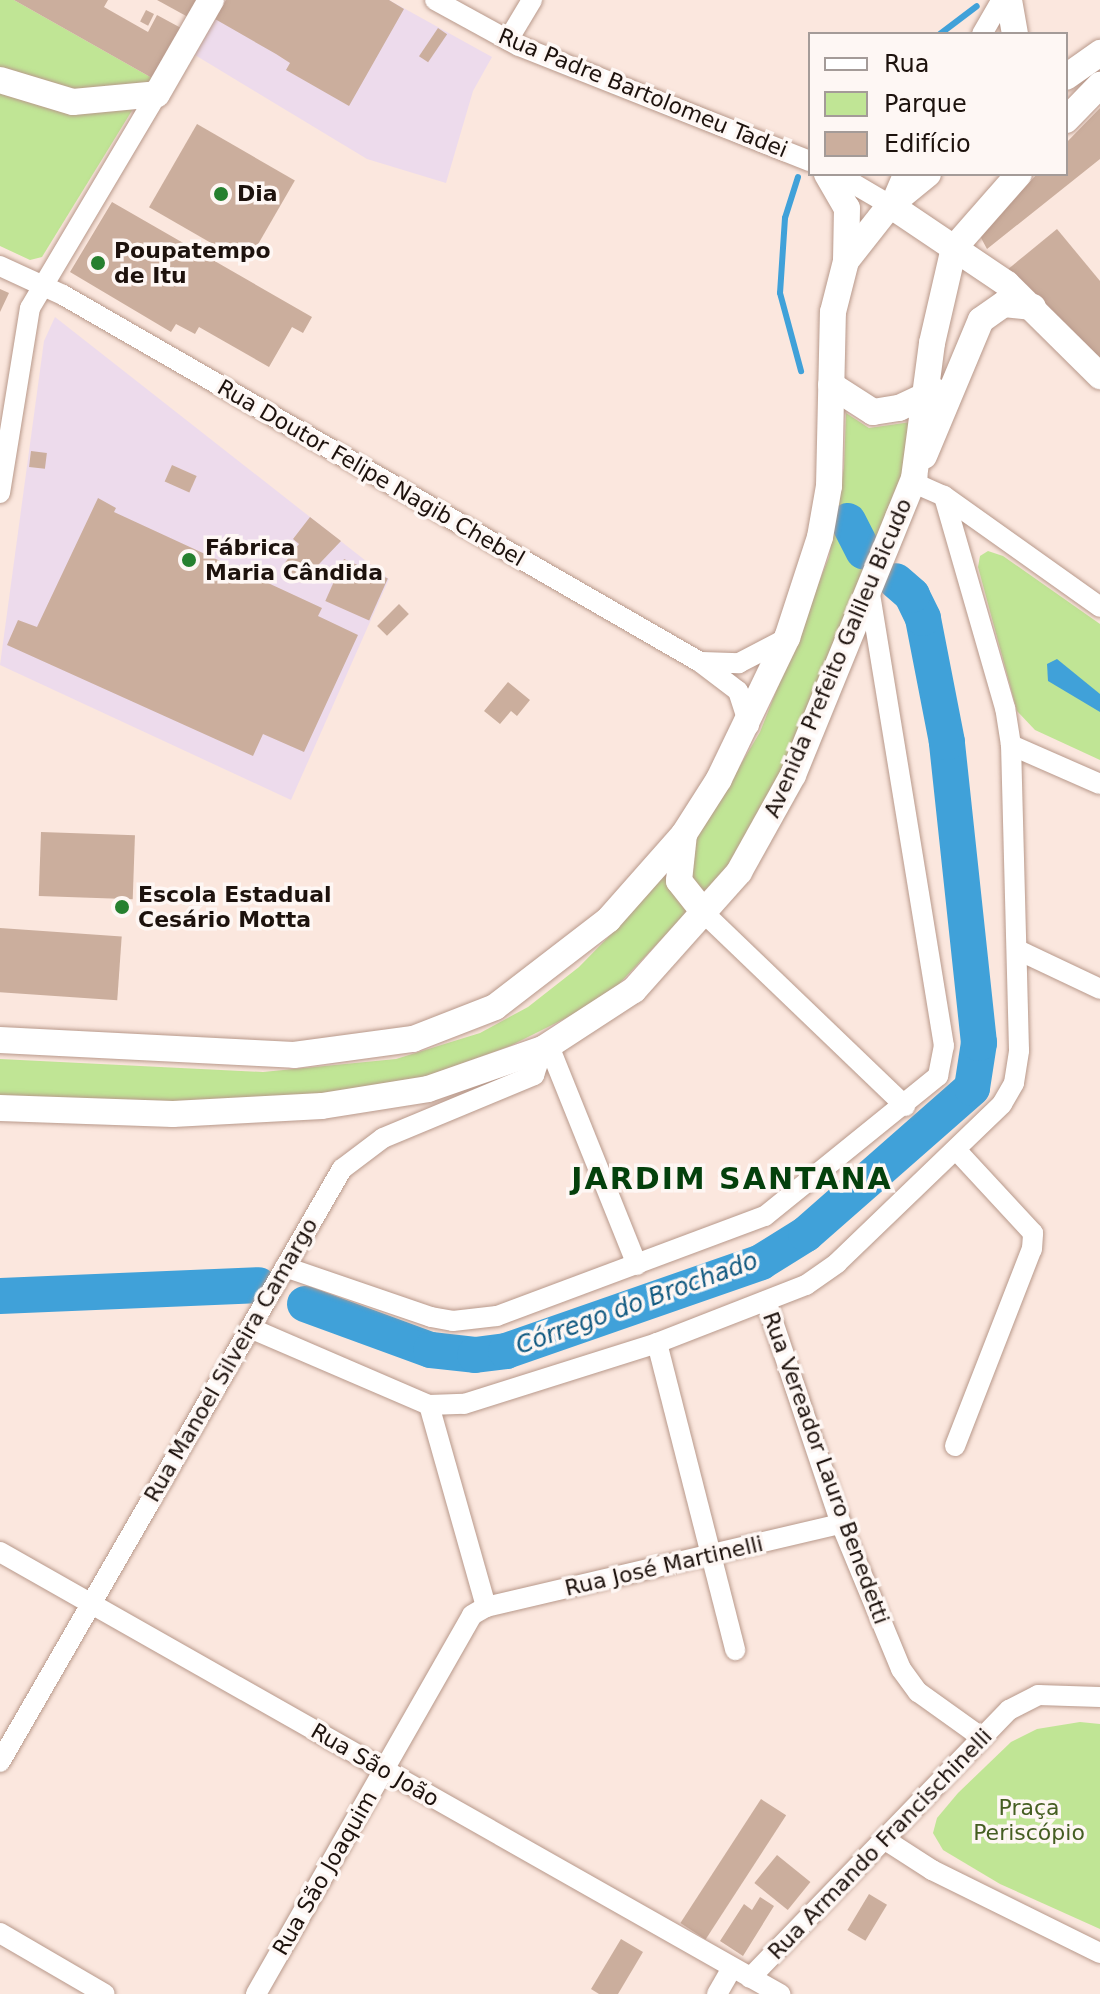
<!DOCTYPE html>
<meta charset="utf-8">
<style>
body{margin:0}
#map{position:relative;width:1100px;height:1994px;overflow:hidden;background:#fbe7de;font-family:"DejaVu Sans",sans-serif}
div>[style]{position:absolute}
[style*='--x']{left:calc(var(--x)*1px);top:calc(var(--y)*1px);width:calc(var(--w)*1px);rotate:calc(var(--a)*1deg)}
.industrial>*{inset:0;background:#eddbec}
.green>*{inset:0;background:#c0e595}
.water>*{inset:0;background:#40a1d9}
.stream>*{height:6px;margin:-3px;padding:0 3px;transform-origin:3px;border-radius:3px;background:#40a1d9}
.river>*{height:36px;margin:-18px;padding:0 18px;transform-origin:18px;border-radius:18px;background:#40a1d9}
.building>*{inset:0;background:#cbae9d;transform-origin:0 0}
.roads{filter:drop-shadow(0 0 2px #b8998b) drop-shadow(0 0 2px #b8998b)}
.minor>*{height:20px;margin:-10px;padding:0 10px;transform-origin:10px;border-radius:10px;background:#fff}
.major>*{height:26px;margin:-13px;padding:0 13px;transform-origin:13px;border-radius:13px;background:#fff}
.dots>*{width:22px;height:22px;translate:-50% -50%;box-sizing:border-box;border:4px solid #fef7f4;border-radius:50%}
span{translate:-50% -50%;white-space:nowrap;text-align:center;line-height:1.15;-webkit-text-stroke:7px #fef7f4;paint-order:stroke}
.street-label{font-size:22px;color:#1d120d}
.poi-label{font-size:22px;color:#1d120d;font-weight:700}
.left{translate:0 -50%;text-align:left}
.park-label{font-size:22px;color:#455e22}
.water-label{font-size:24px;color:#115980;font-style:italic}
.district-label{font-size:30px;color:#04400c;font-weight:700;letter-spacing:2px}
.legend{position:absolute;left:808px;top:32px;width:260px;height:144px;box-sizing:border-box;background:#fef7f4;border:2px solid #a49b98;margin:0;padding:10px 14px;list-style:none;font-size:24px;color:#1d120d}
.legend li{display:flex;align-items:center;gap:16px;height:40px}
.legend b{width:40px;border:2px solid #a49b98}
</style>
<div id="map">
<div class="industrial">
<div style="clip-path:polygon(226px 0,389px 0,492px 57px,473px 91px,446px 183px,367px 159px,195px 55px)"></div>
<div style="clip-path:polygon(55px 317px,389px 579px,291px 800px,0 665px,44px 341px)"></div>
</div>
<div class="green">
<div style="clip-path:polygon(0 0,14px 0,152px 78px,42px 257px,30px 260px,0 246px)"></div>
<div style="clip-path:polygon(846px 413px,869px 428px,911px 422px,903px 477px,782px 784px,733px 864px,618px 985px,588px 1007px,510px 1046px,422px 1078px,312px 1098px,130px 1102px,0 1096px,0 1059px,263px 1072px,396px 1059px,480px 1033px,528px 1007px,579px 967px,623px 922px,715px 808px,760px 732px,829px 557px,844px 467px)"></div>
<div style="clip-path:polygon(988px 551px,1003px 556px,1100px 624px,1100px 760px,1035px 730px,1017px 711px,978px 567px,980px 556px)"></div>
<div style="clip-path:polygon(1080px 1722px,1100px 1724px,1100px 1929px,1000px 1884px,943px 1850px,933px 1833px,937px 1818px,958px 1793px,1011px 1742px,1037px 1729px)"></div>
</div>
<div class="water">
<div style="clip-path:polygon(1057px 659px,1100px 694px,1100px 712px,1048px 681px,1047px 664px)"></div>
</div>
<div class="stream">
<div style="--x:940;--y:34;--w:46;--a:-37.1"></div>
<div style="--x:798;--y:177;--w:43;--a:107.6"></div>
<div style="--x:785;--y:218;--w:75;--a:93.8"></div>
<div style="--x:780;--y:293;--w:81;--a:74.9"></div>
</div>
<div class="river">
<div style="--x:848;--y:521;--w:34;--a:63"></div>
<div style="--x:0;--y:1296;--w:259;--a:-2.4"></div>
<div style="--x:305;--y:1304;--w:134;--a:20.1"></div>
<div style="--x:431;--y:1350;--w:44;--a:6.5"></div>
<div style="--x:475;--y:1355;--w:31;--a:-7"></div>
<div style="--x:506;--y:1351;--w:270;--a:-19.2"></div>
<div style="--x:761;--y:1262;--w:53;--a:-31.9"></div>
<div style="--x:806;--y:1234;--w:221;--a:-41.3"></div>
<div style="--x:972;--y:1088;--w:46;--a:-81.2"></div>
<div style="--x:979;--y:1043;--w:303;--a:-96.1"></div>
<div style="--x:947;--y:742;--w:126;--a:-101"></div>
<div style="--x:923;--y:618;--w:25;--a:-116"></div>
<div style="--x:912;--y:595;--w:21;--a:-139"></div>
</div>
<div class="building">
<div style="clip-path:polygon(14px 0,108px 0,104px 7px,148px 32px,157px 15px,181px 28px,152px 78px)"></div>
<div style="clip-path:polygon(157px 0,197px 0,188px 17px)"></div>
<div style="clip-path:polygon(226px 0,389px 0,404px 9px,349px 106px,286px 70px,290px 63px,276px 54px,215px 19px)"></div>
<div style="left:146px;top:10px;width:9px;height:13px;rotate:27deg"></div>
<div style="left:438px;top:28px;width:11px;height:34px;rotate:34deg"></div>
<div style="clip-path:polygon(1100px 108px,1100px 159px,987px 249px,980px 236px,1037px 174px,1066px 174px,1066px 143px)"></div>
<div style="left:197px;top:124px;width:113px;height:96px;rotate:30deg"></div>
<div style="clip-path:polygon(112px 202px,312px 317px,303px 333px,292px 327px,269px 367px,199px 327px,195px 334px,176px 324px,171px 332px,70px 272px)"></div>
<div style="clip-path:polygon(1057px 229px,1100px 281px,1100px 362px,1007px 270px)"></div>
<div style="clip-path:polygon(0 289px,9px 293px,0 312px)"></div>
<div style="left:31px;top:451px;width:16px;height:16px;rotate:7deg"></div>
<div style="left:172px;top:465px;width:27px;height:18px;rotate:24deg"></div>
<div style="clip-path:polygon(98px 498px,116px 508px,114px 512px,322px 608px,318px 616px,358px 635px,304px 752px,263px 734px,253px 756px,7px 645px,18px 620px,37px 627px)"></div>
<div style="clip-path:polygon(310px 517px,341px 541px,301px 583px,281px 568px,299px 544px,293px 539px)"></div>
<div style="left:344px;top:559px;width:48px;height:46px;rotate:24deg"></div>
<div style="left:399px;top:604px;width:14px;height:31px;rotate:45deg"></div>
<div style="clip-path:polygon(508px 682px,530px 700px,517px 716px,511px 711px,500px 724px,484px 711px)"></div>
<div style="left:41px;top:832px;width:94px;height:64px;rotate:2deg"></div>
<div style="left:0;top:928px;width:122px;height:64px;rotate:4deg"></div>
<div style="left:761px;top:1799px;width:30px;height:148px;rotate:33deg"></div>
<div style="left:777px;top:1855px;width:43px;height:36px;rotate:39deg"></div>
<div style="left:869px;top:1894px;width:21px;height:42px;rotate:31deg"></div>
<div style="clip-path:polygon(760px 1897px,774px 1906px,743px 1956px,720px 1941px,744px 1904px,752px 1910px)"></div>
<div style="clip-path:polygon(621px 1939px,643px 1952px,618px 1994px,599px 1994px,591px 1989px)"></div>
</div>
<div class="roads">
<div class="minor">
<div style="--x:435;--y:0;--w:96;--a:28.7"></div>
<div style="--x:519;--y:46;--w:313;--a:21.6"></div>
<div style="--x:982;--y:34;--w:39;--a:-60"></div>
<div style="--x:508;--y:40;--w:47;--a:-59"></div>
<div style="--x:837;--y:174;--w:61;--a:30.3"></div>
<div style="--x:890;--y:205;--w:34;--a:-67"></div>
<div style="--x:0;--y:266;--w:69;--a:24.7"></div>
<div style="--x:63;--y:295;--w:735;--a:29.95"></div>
<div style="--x:700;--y:662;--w:48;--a:37.3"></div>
<div style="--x:738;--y:691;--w:36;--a:72"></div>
<div style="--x:912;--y:482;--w:35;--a:24"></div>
<div style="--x:944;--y:496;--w:191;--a:35.4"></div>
<div style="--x:0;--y:493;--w:187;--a:-80.8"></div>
<div style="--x:30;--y:308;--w:249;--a:-59.3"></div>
<div style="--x:702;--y:662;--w:37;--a:2"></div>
<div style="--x:739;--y:663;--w:54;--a:-27.5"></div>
<div style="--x:1011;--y:745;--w:97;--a:23.7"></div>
<div style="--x:706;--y:915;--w:276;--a:43.8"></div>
<div style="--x:1018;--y:950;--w:91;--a:25.4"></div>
<div style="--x:549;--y:1046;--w:236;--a:68.1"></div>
<div style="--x:285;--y:1267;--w:154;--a:18.9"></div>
<div style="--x:431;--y:1317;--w:22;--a:10"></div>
<div style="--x:453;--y:1321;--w:44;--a:-6.5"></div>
<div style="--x:497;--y:1316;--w:286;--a:-20.5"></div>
<div style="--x:765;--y:1216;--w:223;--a:-39"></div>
<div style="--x:938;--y:1076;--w:31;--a:-79"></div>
<div style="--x:944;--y:1046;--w:460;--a:-99.3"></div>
<div style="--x:766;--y:1301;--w:235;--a:71.4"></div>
<div style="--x:841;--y:1524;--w:157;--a:67.5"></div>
<div style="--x:901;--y:1669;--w:29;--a:54"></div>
<div style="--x:918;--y:1692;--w:77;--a:35.5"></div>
<div style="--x:250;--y:1328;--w:195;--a:23.3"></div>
<div style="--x:429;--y:1405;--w:35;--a:-2"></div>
<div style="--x:464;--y:1404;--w:202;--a:-17.5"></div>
<div style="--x:657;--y:1343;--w:160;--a:-21.3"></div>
<div style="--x:806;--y:1285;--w:38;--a:-35"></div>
<div style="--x:837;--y:1263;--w:229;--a:-43.9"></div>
<div style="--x:1002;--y:1104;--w:24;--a:-60"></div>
<div style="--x:1014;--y:1083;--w:33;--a:-81"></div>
<div style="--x:1019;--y:1050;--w:305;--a:-91.5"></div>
<div style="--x:1011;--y:745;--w:37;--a:-99"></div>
<div style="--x:1005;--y:708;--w:221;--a:-106.1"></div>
<div style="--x:657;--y:1343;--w:317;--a:75.7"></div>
<div style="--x:429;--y:1405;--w:210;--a:74.2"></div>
<div style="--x:955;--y:1446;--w:212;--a:-68.7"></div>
<div style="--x:1032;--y:1249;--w:16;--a:-86"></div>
<div style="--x:1033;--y:1233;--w:112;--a:-132.8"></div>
<div style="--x:0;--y:1552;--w:897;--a:29.54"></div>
<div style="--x:0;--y:1762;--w:685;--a:-60.03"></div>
<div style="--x:342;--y:1169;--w:51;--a:-37.1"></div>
<div style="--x:383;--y:1138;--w:164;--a:-22.6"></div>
<div style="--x:534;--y:1075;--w:28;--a:-71"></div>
<div style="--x:887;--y:1841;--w:54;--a:32.8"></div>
<div style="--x:932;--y:1870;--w:187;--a:26.3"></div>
<div style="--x:0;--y:1933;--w:121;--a:30.2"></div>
<div style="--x:750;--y:1978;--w:373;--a:-46"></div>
<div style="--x:1009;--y:1710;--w:33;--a:-27"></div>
<div style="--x:1038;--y:1695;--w:62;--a:1.8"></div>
<div style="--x:256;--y:1994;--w:436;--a:-60.3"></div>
<div style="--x:472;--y:1615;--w:16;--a:-30"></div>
<div style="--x:486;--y:1607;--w:365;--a:-13.2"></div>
<div style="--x:717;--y:1994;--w:30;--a:-60"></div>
</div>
<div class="major">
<div style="--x:1009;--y:0;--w:35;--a:80"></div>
<div style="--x:1066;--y:77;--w:42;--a:-35.2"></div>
<div style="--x:0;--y:80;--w:76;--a:16.8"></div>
<div style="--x:73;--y:102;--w:84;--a:-5.4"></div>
<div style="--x:157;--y:94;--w:108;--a:-60.1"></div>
<div style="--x:1066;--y:120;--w:49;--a:-45.8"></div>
<div style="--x:827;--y:174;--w:39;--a:60"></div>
<div style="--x:847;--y:208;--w:52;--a:91.1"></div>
<div style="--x:890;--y:205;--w:141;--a:34"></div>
<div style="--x:1007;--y:284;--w:131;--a:44.7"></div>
<div style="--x:831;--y:385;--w:50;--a:32.7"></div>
<div style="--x:873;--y:412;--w:26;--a:-9"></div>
<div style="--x:899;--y:408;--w:40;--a:-25"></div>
<div style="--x:924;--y:456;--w:147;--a:-67.3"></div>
<div style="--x:981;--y:320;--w:28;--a:-35"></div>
<div style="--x:1004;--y:304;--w:29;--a:6"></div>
<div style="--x:684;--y:834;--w:47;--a:96.1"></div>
<div style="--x:679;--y:881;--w:43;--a:51.5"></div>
<div style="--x:0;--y:1040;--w:294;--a:2.9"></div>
<div style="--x:294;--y:1055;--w:120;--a:-7.7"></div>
<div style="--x:413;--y:1039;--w:88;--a:-21.3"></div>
<div style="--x:495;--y:1007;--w:143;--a:-37.6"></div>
<div style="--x:608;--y:920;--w:115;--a:-48.5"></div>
<div style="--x:684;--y:834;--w:65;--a:-57.5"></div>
<div style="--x:719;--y:779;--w:157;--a:-64.3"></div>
<div style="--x:787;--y:638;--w:106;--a:-71.9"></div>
<div style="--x:820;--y:537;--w:52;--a:-80"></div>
<div style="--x:829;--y:486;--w:174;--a:-88.7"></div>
<div style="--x:833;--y:312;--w:53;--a:-75.7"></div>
<div style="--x:846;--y:261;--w:71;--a:-51.8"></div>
<div style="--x:890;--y:205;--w:49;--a:-39.2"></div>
<div style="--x:0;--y:1108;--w:173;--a:2"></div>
<div style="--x:173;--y:1114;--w:149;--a:-3.1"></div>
<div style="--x:322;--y:1106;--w:107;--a:-9.1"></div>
<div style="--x:428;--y:1089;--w:122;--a:-19.2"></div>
<div style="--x:543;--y:1049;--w:108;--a:-33"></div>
<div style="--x:634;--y:990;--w:158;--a:-48.3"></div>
<div style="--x:739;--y:872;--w:111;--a:-60.9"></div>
<div style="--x:793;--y:775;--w:321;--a:-67.8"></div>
<div style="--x:914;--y:478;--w:136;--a:-82.4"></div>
<div style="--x:932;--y:343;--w:98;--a:-77"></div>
<div style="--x:954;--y:248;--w:98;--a:-48.7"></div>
</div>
</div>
<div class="dots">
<div style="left:221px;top:194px;background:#26802f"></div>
<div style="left:98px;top:263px;background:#26802f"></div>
<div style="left:189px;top:560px;background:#26802f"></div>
<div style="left:122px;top:907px;background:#26802f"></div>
</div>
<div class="street-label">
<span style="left:643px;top:93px;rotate:22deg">Rua Padre Bartolomeu Tadei</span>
<span style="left:371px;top:473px;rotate:30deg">Rua Doutor Felipe Nagib Chebel</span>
<span style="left:838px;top:658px;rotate:-67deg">Avenida Prefeito Galileu Bicudo</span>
<span style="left:231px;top:1360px;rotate:-60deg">Rua Manoel Silveira Camargo</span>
<span style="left:826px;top:1468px;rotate:70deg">Rua Vereador Lauro Benedetti</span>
<span style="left:664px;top:1566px;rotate:-13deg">Rua José Martinelli</span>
<span style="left:375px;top:1765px;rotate:30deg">Rua São João</span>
<span style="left:880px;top:1844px;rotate:-46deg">Rua Armando Francischinelli</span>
<span style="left:325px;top:1873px;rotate:-60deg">Rua São Joaquim</span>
</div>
<div class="poi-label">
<span class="left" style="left:237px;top:194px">Dia</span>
<span class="left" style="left:114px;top:263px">Poupatempo<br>de Itu</span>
<span class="left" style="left:205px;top:560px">Fábrica<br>Maria Cândida</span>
<span class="left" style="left:138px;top:907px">Escola Estadual<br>Cesário Motta</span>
</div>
<div class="park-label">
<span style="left:1029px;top:1820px">Praça<br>Periscópio</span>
</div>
<div class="water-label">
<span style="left:637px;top:1304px;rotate:-20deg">Córrego do Brochado</span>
</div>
<div class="district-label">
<span style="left:732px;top:1179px">JARDIM SANTANA</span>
</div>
<ul class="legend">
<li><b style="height:10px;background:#fff"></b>Rua</li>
<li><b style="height:22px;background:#c0e595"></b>Parque</li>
<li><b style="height:22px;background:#cbae9d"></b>Edifício</li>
</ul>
</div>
